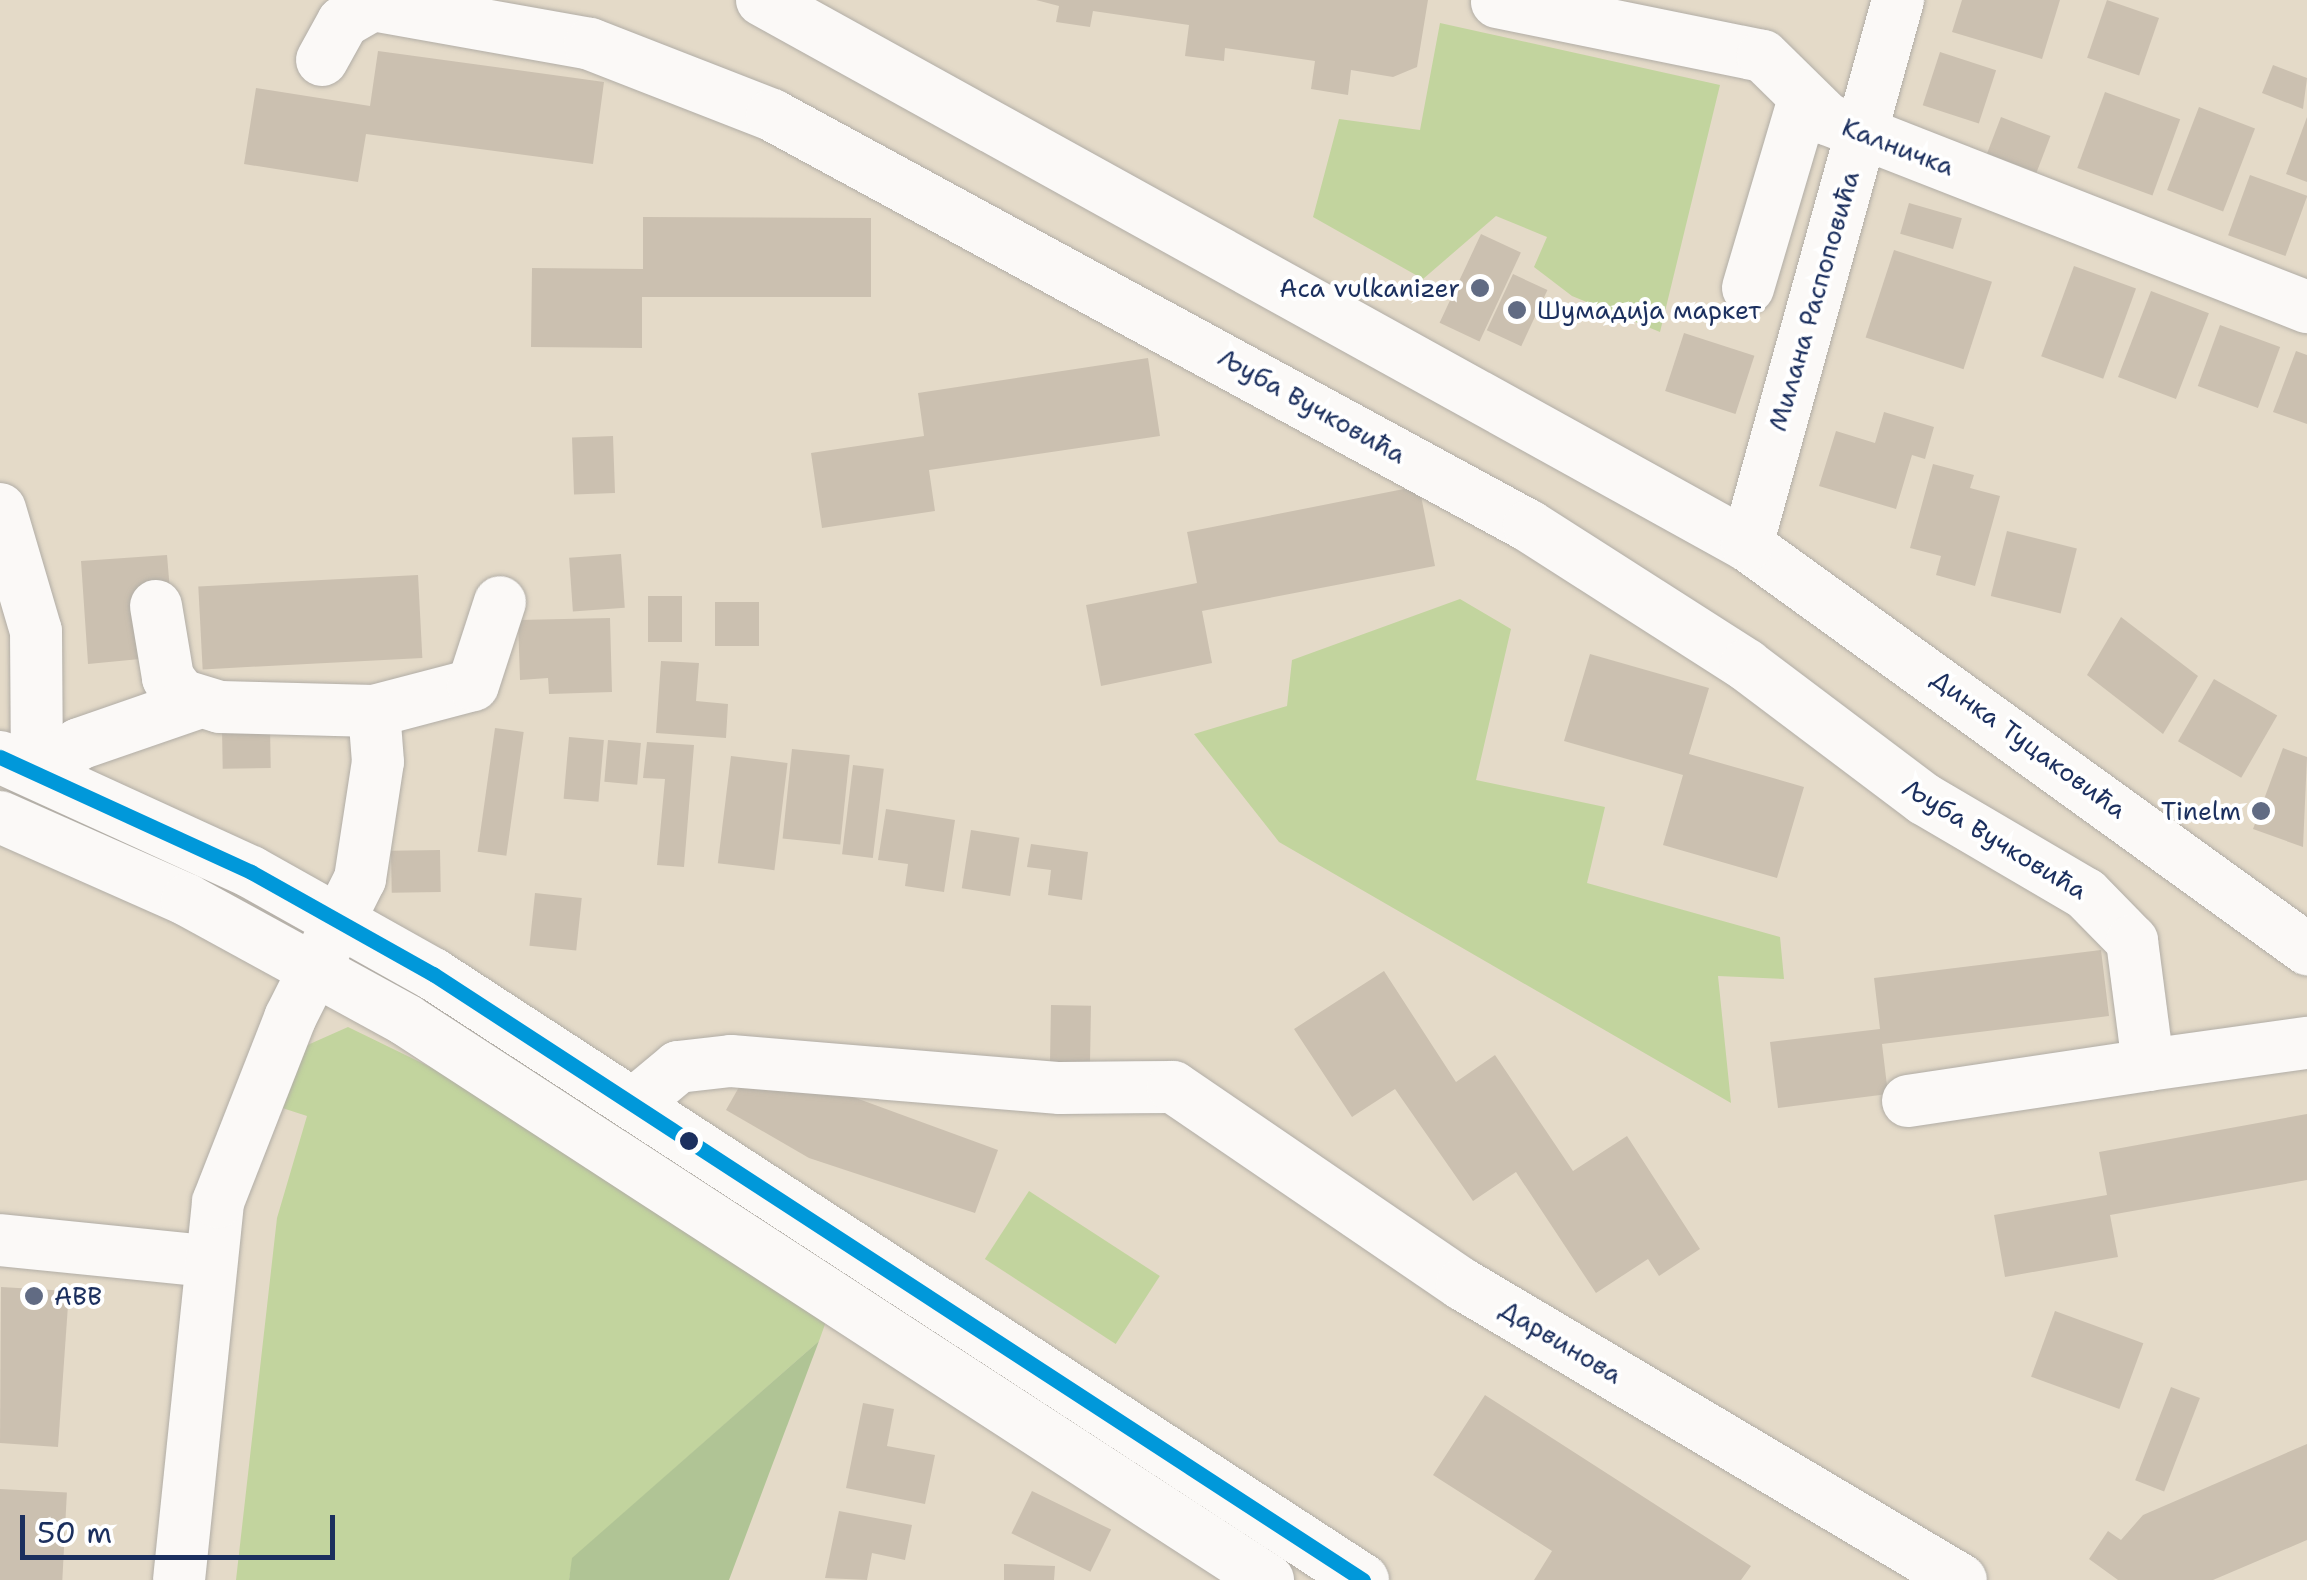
<!DOCTYPE html>
<meta charset="utf-8">
<style>
body{margin:0}
#map{position:relative;width:2307px;height:1580px;overflow:hidden;background:#e4dac8;font-family:"Shantell Sans",sans-serif}
div>[style]{position:absolute}
[style*='--x']{left:calc(var(--x)*1px);top:calc(var(--y)*1px);width:calc(var(--w)*1px);rotate:calc(var(--a)*1deg)}
.green>*{inset:0;background:#c2d49e;transform-origin:0 0}
.forest>*{inset:0;background:#b0c495}
.building>*{inset:0;background:#cbc0b0;transform-origin:0 0}
.roads{filter:drop-shadow(0 0 2px #b1ada6) drop-shadow(0 0 2px #b1ada6)}
.minor>*{height:52px;margin:-26px;padding:0 26px;transform-origin:26px;border-radius:26px;background:#fbf9f7}
.bus-1>*{height:15px;margin:-7.5px;padding:0 7.5px;transform-origin:7.5px;border-radius:7.5px;background:#0098da}
.dots>*{width:28px;height:28px;translate:-50% -50%;box-sizing:border-box;border:5px solid #fff;border-radius:50%}
span{translate:-50% -50%;white-space:nowrap;text-align:center;line-height:1.15;-webkit-text-stroke:8px #fff;paint-order:stroke}
.street-label{font-size:25px;color:#1b2f5e}
.poi-label{font-size:25px;color:#1b2f5e}
.right{translate:-100% -50%;text-align:right}
.left{translate:0 -50%;text-align:left}
.scale{position:absolute;left:20px;top:1515px;width:315px;height:45px;box-sizing:border-box;border:5px solid #1b2f5e;border-top:0;padding-left:12px;font-size:30px;line-height:35px;white-space:nowrap;color:#1b2f5e;-webkit-text-stroke:8px #fff;paint-order:stroke}
</style>
<div id="map">
<div class="green">
<div style="clip-path:polygon(1440px 23px,1720px 85px,1660px 332px,1572px 296px,1534px 267px,1547px 237px,1496px 216px,1423px 279px,1313px 217px,1339px 119px,1420px 130px)"></div>
<div style="clip-path:polygon(1460px 599px,1511px 629px,1476px 780px,1605px 807px,1587px 883px,1780px 937px,1784px 979px,1718px 976px,1731px 1103px,1279px 842px,1194px 734px,1287px 706px,1292px 660px)"></div>
<div style="clip-path:polygon(348px 1027px,465px 1084px,828px 1316px,819px 1341px,573px 1558px,569px 1580px,236px 1580px,277px 1218px,307px 1116px,270px 1104px,303px 1047px)"></div>
<div style="left:1029px;top:1191px;width:156px;height:81px;rotate:33deg"></div>
</div>
<div class="forest">
<div style="clip-path:polygon(819px 1341px,729px 1580px,569px 1580px,572px 1558px)"></div>
</div>
<div class="building">
<div style="clip-path:polygon(1036px 0,1428px 0,1417px 67px,1393px 77px,1351px 70px,1348px 95px,1311px 89px,1315px 61px,1225px 48px,1224px 61px,1185px 56px,1189px 25px,1093px 11px,1090px 27px,1056px 22px,1059px 6px)"></div>
<div style="clip-path:polygon(1962px 0,2060px 0,2042px 59px,1952px 32px)"></div>
<div style="left:2107px;top:0;width:55px;height:61px;rotate:19deg"></div>
<div style="clip-path:polygon(378px 51px,604px 82px,593px 164px,366px 134px,358px 182px,244px 164px,256px 88px,370px 106px)"></div>
<div style="left:1940px;top:52px;width:59px;height:56px;rotate:18deg"></div>
<div style="clip-path:polygon(2273px 65px,2307px 78px,2303px 109px,2262px 93px)"></div>
<div style="left:2105px;top:92px;width:80px;height:81px;rotate:20deg"></div>
<div style="left:2199px;top:107px;width:60px;height:89px;rotate:21deg"></div>
<div style="left:2001px;top:117px;width:53px;height:39px;rotate:21deg"></div>
<div style="clip-path:polygon(2307px 117px,2307px 182px,2286px 174px)"></div>
<div style="left:2250px;top:175px;width:61px;height:64px;rotate:20deg"></div>
<div style="left:1909px;top:203px;width:55px;height:32px;rotate:16deg"></div>
<div style="clip-path:polygon(643px 217px,871px 218px,871px 297px,642px 297px,642px 348px,531px 347px,532px 268px,643px 269px)"></div>
<div style="left:1481px;top:234px;width:44px;height:98px;rotate:25deg"></div>
<div style="left:1894px;top:250px;width:103px;height:92px;rotate:18deg"></div>
<div style="left:2074px;top:266px;width:66px;height:96px;rotate:20deg"></div>
<div style="left:1513px;top:274px;width:38px;height:62px;rotate:25deg"></div>
<div style="left:2151px;top:291px;width:62px;height:92px;rotate:21deg"></div>
<div style="left:2220px;top:325px;width:64px;height:65px;rotate:20deg"></div>
<div style="left:1684px;top:333px;width:74px;height:61px;rotate:18deg"></div>
<div style="clip-path:polygon(2296px 351px,2307px 355px,2307px 424px,2273px 412px)"></div>
<div style="clip-path:polygon(1148px 358px,1160px 436px,929px 470px,935px 511px,822px 528px,811px 453px,924px 436px,918px 393px)"></div>
<div style="clip-path:polygon(1884px 412px,1934px 427px,1925px 459px,1912px 455px,1896px 509px,1819px 486px,1836px 431px,1875px 443px)"></div>
<div style="left:613px;top:436px;width:57px;height:41px;rotate:88deg"></div>
<div style="clip-path:polygon(1933px 464px,1974px 475px,1970px 488px,2000px 496px,1975px 586px,1936px 575px,1941px 556px,1910px 548px)"></div>
<div style="clip-path:polygon(1419px 486px,1435px 566px,1202px 611px,1212px 663px,1101px 686px,1086px 605px,1197px 583px,1187px 532px)"></div>
<div style="left:2007px;top:531px;width:72px;height:67px;rotate:14deg"></div>
<div style="left:621px;top:554px;width:54px;height:52px;rotate:86deg"></div>
<div style="clip-path:polygon(167px 555px,170px 591px,134px 593px,140px 659px,88px 664px,81px 561px)"></div>
<div style="left:418px;top:575px;width:83px;height:220px;rotate:87deg"></div>
<div style="left:648px;top:596px;width:34px;height:46px"></div>
<div style="left:715px;top:602px;width:44px;height:44px"></div>
<div style="clip-path:polygon(2121px 617px,2198px 676px,2163px 734px,2087px 675px)"></div>
<div style="clip-path:polygon(610px 618px,612px 692px,549px 694px,548px 678px,520px 680px,518px 620px)"></div>
<div style="clip-path:polygon(1590px 654px,1709px 688px,1689px 754px,1804px 787px,1777px 878px,1663px 845px,1683px 775px,1564px 741px)"></div>
<div style="clip-path:polygon(661px 661px,699px 663px,696px 701px,728px 704px,726px 738px,656px 733px)"></div>
<div style="left:2214px;top:679px;width:73px;height:72px;rotate:30deg"></div>
<div style="left:270px;top:727px;width:41px;height:48px;rotate:89deg"></div>
<div style="left:495px;top:728px;width:29px;height:125px;rotate:8deg"></div>
<div style="left:569px;top:737px;width:35px;height:62px;rotate:5deg"></div>
<div style="left:608px;top:740px;width:33px;height:42px;rotate:5deg"></div>
<div style="clip-path:polygon(647px 742px,694px 745px,684px 867px,657px 865px,665px 779px,643px 778px)"></div>
<div style="clip-path:polygon(2283px 748px,2307px 757px,2303px 847px,2253px 829px)"></div>
<div style="left:792px;top:749px;width:58px;height:90px;rotate:6deg"></div>
<div style="left:731px;top:756px;width:57px;height:108px;rotate:7deg"></div>
<div style="left:853px;top:765px;width:31px;height:90px;rotate:7deg"></div>
<div style="clip-path:polygon(886px 809px,955px 820px,944px 892px,905px 886px,908px 864px,878px 860px)"></div>
<div style="left:971px;top:830px;width:49px;height:59px;rotate:9deg"></div>
<div style="clip-path:polygon(1031px 844px,1088px 852px,1082px 900px,1048px 895px,1051px 870px,1027px 867px)"></div>
<div style="left:440px;top:850px;width:42px;height:49px;rotate:89deg"></div>
<div style="left:535px;top:893px;width:47px;height:53px;rotate:6deg"></div>
<div style="clip-path:polygon(2101px 950px,2109px 1016px,1882px 1044px,1888px 1094px,1778px 1108px,1770px 1042px,1880px 1029px,1874px 978px)"></div>
<div style="clip-path:polygon(1384px 971px,1456px 1082px,1495px 1055px,1573px 1171px,1627px 1136px,1700px 1249px,1659px 1276px,1648px 1259px,1596px 1293px,1516px 1172px,1473px 1201px,1395px 1089px,1352px 1117px,1294px 1029px)"></div>
<div style="left:1051px;top:1005px;width:40px;height:66px;rotate:1deg"></div>
<div style="clip-path:polygon(747px 1073px,804px 1079px,998px 1150px,975px 1213px,809px 1158px,726px 1110px)"></div>
<div style="clip-path:polygon(2307px 1114px,2307px 1180px,2110px 1215px,2118px 1257px,2005px 1277px,1994px 1215px,2107px 1195px,2099px 1152px)"></div>
<div style="clip-path:polygon(1px 1287px,69px 1291px,58px 1447px,0 1443px)"></div>
<div style="left:2055px;top:1311px;width:94px;height:70px;rotate:20deg"></div>
<div style="left:2171px;top:1387px;width:31px;height:100px;rotate:21deg"></div>
<div style="clip-path:polygon(1485px 1395px,1751px 1566px,1741px 1580px,1534px 1580px,1552px 1551px,1433px 1475px)"></div>
<div style="clip-path:polygon(863px 1403px,894px 1409px,887px 1446px,935px 1455px,925px 1504px,846px 1488px)"></div>
<div style="clip-path:polygon(2307px 1444px,2307px 1540px,2213px 1580px,2118px 1580px,2089px 1559px,2108px 1531px,2121px 1540px,2143px 1515px)"></div>
<div style="left:0;top:1489px;width:67px;height:91px;rotate:3deg"></div>
<div style="left:1032px;top:1491px;width:88px;height:47px;rotate:26deg"></div>
<div style="clip-path:polygon(839px 1511px,912px 1525px,905px 1560px,872px 1553px,867px 1580px,825px 1578px)"></div>
<div style="clip-path:polygon(1004px 1564px,1055px 1566px,1054px 1580px,1004px 1580px)"></div>
</div>
<div class="roads">
<div class="minor">
<div style="--x:762;--y:0;--w:1126;--a:28.96"></div>
<div style="--x:1747;--y:545;--w:691;--a:35.81"></div>
<div style="--x:1497;--y:2;--w:271;--a:11.5"></div>
<div style="--x:1763;--y:56;--w:90;--a:44.5"></div>
<div style="--x:1827;--y:119;--w:516;--a:21.39"></div>
<div style="--x:322;--y:60;--w:43;--a:-61.1"></div>
<div style="--x:343;--y:22;--w:34;--a:-30"></div>
<div style="--x:372;--y:5;--w:221;--a:10.1"></div>
<div style="--x:590;--y:44;--w:195;--a:21.3"></div>
<div style="--x:772;--y:115;--w:861;--a:28.5"></div>
<div style="--x:1529;--y:526;--w:258;--a:32.6"></div>
<div style="--x:1746;--y:665;--w:223;--a:37"></div>
<div style="--x:1924;--y:799;--w:188;--a:30.4"></div>
<div style="--x:2086;--y:894;--w:66;--a:45.6"></div>
<div style="--x:2132;--y:941;--w:125;--a:82.6"></div>
<div style="--x:2148;--y:1065;--w:161;--a:-7.9"></div>
<div style="--x:1748;--y:288;--w:194;--a:-73.5"></div>
<div style="--x:0;--y:509;--w:127;--a:73.6"></div>
<div style="--x:36;--y:631;--w:141;--a:89.6"></div>
<div style="--x:1747;--y:545;--w:566;--a:-74.51"></div>
<div style="--x:156;--y:606;--w:73;--a:80.5"></div>
<div style="--x:168;--y:678;--w:21;--a:53"></div>
<div style="--x:181;--y:695;--w:41;--a:17.1"></div>
<div style="--x:220;--y:707;--w:154;--a:1.5"></div>
<div style="--x:374;--y:711;--w:102;--a:-14.7"></div>
<div style="--x:473;--y:685;--w:87;--a:-72"></div>
<div style="--x:0;--y:757;--w:276;--a:24.6"></div>
<div style="--x:251;--y:872;--w:209;--a:29.3"></div>
<div style="--x:433;--y:974;--w:1110;--a:33.09"></div>
<div style="--x:37;--y:772;--w:50;--a:-33.7"></div>
<div style="--x:79;--y:744;--w:128;--a:-19.1"></div>
<div style="--x:0;--y:817;--w:205;--a:23.9"></div>
<div style="--x:187;--y:900;--w:250;--a:28.7"></div>
<div style="--x:406;--y:1020;--w:1028;--a:33.01"></div>
<div style="--x:1908;--y:1101;--w:243;--a:-8.5"></div>
<div style="--x:635;--y:1103;--w:56;--a:-39.9"></div>
<div style="--x:678;--y:1067;--w:53;--a:-6.5"></div>
<div style="--x:731;--y:1061;--w:330;--a:4.7"></div>
<div style="--x:1060;--y:1088;--w:113;--a:-0.5"></div>
<div style="--x:1173;--y:1087;--w:350;--a:34.3"></div>
<div style="--x:1462;--y:1284;--w:580;--a:30.68"></div>
<div style="--x:0;--y:1240;--w:209;--a:5.8"></div>
<div style="--x:179;--y:1580;--w:380;--a:-84.1"></div>
<div style="--x:218;--y:1202;--w:198;--a:-68.6"></div>
<div style="--x:290;--y:1018;--w:156;--a:-63.3"></div>
<div style="--x:360;--y:879;--w:118;--a:-81.3"></div>
<div style="--x:378;--y:762;--w:51;--a:-94.5"></div>
</div>
</div>
<div class="bus-1">
<div style="--x:0;--y:757;--w:276;--a:24.6"></div>
<div style="--x:251;--y:872;--w:209;--a:29.3"></div>
<div style="--x:433;--y:974;--w:1110;--a:33.09"></div>
</div>
<div class="dots">
<div style="left:1480px;top:288px;background:#616b83"></div>
<div style="left:1517px;top:310px;background:#616b83"></div>
<div style="left:2261px;top:811px;background:#616b83"></div>
<div style="left:689px;top:1141px;background:#1b2f5e"></div>
<div style="left:34px;top:1296px;background:#616b83"></div>
</div>
<div class="street-label">
<span style="left:1898px;top:147px;rotate:21deg">Калничка</span>
<span style="left:1814px;top:301px;rotate:-74deg">Милана Распоповића</span>
<span style="left:1312px;top:406px;rotate:29deg">Љуба Вучковића</span>
<span style="left:2029px;top:744px;rotate:36deg">Динка Туцаковића</span>
<span style="left:1995px;top:839px;rotate:31deg">Љуба Вучковића</span>
<span style="left:1561px;top:1342px;rotate:31deg">Дарвинова</span>
</div>
<div class="poi-label">
<span class="right" style="left:1460px;top:288px">Aca vulkanizer</span>
<span class="left" style="left:1537px;top:310px">Шумадија маркет</span>
<span class="right" style="left:2241px;top:811px">Tinelm</span>
<span class="left" style="left:54px;top:1296px">ABB</span>
</div>
<div class="scale">50 m</div>
</div>
